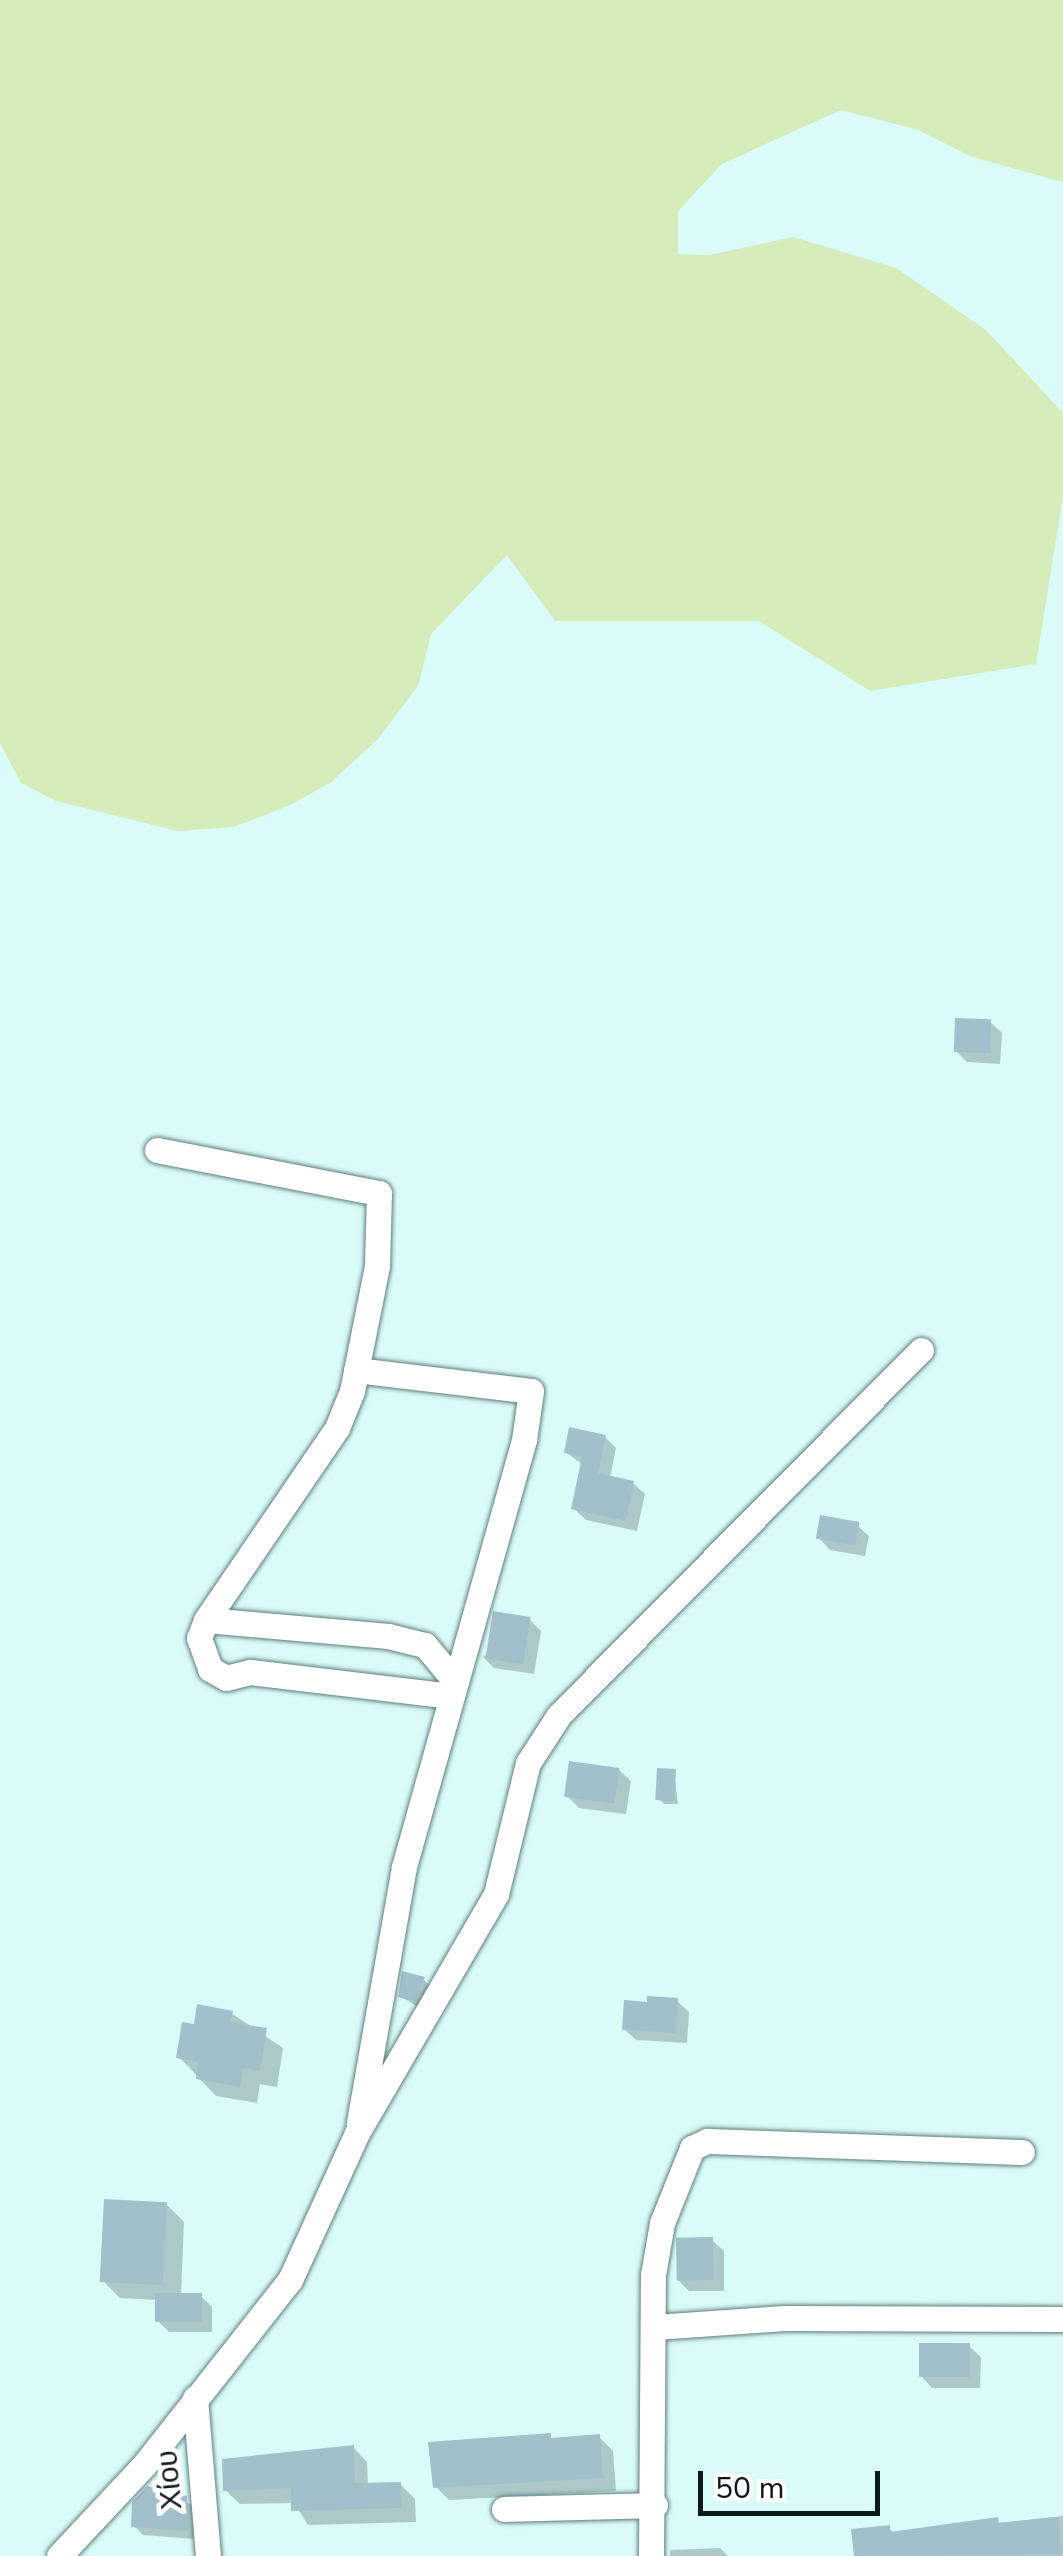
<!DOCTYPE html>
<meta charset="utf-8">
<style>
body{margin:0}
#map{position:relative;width:1063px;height:2556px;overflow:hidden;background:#d9fcf9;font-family:"Nunito Sans",sans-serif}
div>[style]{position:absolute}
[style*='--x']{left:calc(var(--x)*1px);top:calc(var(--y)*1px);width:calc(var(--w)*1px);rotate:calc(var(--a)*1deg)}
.green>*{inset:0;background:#d6ecba}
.shadow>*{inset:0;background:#0003}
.building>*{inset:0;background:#a2c0cb;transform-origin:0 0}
.roads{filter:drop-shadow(0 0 2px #5f7f7c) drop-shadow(0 0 2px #5f7f7c)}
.street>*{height:25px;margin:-12.5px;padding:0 12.5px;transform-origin:12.5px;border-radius:12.5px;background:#fff}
span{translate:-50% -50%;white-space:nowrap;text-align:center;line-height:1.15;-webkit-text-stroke:9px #fff;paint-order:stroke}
.street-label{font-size:30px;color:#0d1918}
.scale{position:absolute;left:698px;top:2471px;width:182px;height:45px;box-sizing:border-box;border:5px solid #0d1918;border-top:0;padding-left:12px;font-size:30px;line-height:35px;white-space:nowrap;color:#0d1918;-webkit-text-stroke:8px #fff;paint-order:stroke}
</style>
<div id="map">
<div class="green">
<div style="clip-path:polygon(0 0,1063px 0,1063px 182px,972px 157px,918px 130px,841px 110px,722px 164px,678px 211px,678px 254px,709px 255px,793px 237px,896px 268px,986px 330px,1063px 413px,1063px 496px,1036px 664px,870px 691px,759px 621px,555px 621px,507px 555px,431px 634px,418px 686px,378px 739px,330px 783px,290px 805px,234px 827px,177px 831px,56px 801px,21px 783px,0 743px)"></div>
</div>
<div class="shadow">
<div style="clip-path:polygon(990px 1022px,1002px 1033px,1000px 1064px,967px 1062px,956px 1051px)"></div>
<div style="clip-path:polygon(605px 1437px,616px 1448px,610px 1478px,633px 1483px,645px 1494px,637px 1531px,586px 1520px,574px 1509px,583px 1465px,566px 1452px)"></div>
<div style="clip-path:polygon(857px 1525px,869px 1536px,865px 1556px,830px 1550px,819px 1538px)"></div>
<div style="clip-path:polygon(530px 1620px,541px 1631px,534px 1674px,494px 1668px,483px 1657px)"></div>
<div style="clip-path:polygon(619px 1770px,631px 1781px,626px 1814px,579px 1808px,567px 1796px)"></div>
<div style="clip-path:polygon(674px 1772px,678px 1804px,664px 1804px,659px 1799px)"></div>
<div style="clip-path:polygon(424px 1980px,435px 1991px,426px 2012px,400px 1996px)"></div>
<div style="clip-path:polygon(677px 2001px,689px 2012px,687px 2043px,636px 2040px,624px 2029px)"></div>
<div style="clip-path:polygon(231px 2013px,283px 2048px,277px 2087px,260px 2084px,257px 2103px,216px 2096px,179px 2057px,196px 2027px)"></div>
<div style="clip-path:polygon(166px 2204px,184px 2222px,181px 2296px,201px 2296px,212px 2307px,212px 2332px,169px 2332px,158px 2321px,158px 2300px,120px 2298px,103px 2281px)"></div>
<div style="clip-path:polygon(712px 2240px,724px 2251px,724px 2291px,689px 2291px,678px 2280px)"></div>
<div style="clip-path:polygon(969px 2346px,981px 2357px,980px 2388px,932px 2388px,921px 2376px)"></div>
<div style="clip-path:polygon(599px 2437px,613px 2451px,616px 2491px,449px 2500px,435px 2486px)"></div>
<div style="clip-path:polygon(353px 2447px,367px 2462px,368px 2485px,400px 2484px,415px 2499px,416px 2522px,308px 2525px,294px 2503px,240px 2504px,225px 2490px)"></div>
<div style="clip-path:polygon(148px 2488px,164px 2489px,195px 2507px,196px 2539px,143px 2535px,134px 2526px)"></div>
<div style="clip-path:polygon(1063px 2516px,1063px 2556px,857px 2556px,854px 2531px,889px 2528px,895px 2534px)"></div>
<div style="clip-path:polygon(720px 2548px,728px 2556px,670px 2556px,670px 2550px)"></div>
</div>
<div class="building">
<div style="left:955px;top:1018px;width:36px;height:34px;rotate:2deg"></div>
<div style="clip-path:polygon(569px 1427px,606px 1435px,598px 1473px,634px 1481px,626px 1521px,571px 1509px,582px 1457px,564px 1453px)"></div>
<div style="left:820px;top:1515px;width:40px;height:24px;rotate:10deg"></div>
<div style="left:493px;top:1611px;width:38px;height:48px;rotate:9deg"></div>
<div style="left:569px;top:1761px;width:51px;height:36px;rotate:8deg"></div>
<div style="left:657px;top:1768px;width:19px;height:32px;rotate:3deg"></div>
<div style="clip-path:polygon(402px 1971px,425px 1977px,415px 2002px,398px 1997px)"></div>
<div style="clip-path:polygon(647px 1996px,678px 1998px,676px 2033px,622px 2030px,624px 2000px,647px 2002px)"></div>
<div style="clip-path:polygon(197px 2004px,233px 2011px,230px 2022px,267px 2028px,260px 2071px,243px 2068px,240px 2087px,196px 2079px,198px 2062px,176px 2058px,182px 2022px,194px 2024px)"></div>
<div style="left:104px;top:2199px;width:63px;height:83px;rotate:3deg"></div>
<div style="left:713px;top:2237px;width:43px;height:37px;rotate:89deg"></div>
<div style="left:155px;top:2293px;width:47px;height:29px"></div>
<div style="left:919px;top:2343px;width:51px;height:34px"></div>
<div style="clip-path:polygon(551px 2433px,551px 2438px,600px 2434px,603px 2478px,433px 2488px,428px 2442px)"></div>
<div style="clip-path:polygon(354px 2445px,355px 2483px,401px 2482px,402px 2508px,291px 2511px,291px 2488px,223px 2491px,222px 2459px)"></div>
<div style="clip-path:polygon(147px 2486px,187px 2496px,188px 2531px,131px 2527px,132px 2502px)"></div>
<div style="clip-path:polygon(998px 2517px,999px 2523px,1058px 2517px,1062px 2554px,854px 2556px,851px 2529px,890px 2525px,890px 2532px)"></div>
</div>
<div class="roads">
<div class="street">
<div style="--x:157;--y:1150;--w:226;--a:11"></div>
<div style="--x:379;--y:1193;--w:73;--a:91.6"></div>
<div style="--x:377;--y:1266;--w:127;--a:101.3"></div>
<div style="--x:352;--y:1391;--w:40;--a:112"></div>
<div style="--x:337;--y:1428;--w:232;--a:124.3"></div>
<div style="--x:206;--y:1620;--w:183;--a:5"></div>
<div style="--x:388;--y:1636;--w:38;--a:14"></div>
<div style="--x:425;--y:1645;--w:47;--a:50.2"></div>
<div style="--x:356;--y:1370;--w:176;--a:6.8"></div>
<div style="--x:531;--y:1391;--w:49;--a:98.1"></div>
<div style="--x:524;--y:1440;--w:444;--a:105.7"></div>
<div style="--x:404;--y:1867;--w:260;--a:100"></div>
<div style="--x:206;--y:1620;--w:19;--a:111"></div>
<div style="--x:199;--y:1638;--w:33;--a:70"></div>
<div style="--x:210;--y:1669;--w:18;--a:29"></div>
<div style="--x:226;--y:1678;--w:25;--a:-14"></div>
<div style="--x:250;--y:1672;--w:201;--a:6.8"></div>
<div style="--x:655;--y:2327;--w:129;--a:-4"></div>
<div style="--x:784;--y:2318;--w:279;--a:0.2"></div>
<div style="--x:195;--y:2398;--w:159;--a:85.3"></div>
<div style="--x:504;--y:2509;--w:151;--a:-1.5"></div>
<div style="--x:59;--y:2556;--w:126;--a:-46.9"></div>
<div style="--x:145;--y:2464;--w:234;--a:-51.8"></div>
<div style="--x:290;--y:2280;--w:162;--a:-65.5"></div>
<div style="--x:357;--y:2133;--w:276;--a:-59.8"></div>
<div style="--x:496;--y:1894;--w:135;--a:-76.3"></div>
<div style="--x:528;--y:1763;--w:57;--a:-57.1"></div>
<div style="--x:559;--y:1715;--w:514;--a:-45.24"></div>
<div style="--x:651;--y:2556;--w:281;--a:-89.6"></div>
<div style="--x:653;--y:2275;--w:53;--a:-80.2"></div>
<div style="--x:662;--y:2223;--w:81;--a:-68.2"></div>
<div style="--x:692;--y:2148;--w:17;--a:-25"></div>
<div style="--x:707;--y:2141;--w:315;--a:2"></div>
</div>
</div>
<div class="street-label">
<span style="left:170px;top:2480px;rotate:-95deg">Χίου</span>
</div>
<div class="scale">50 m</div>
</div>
